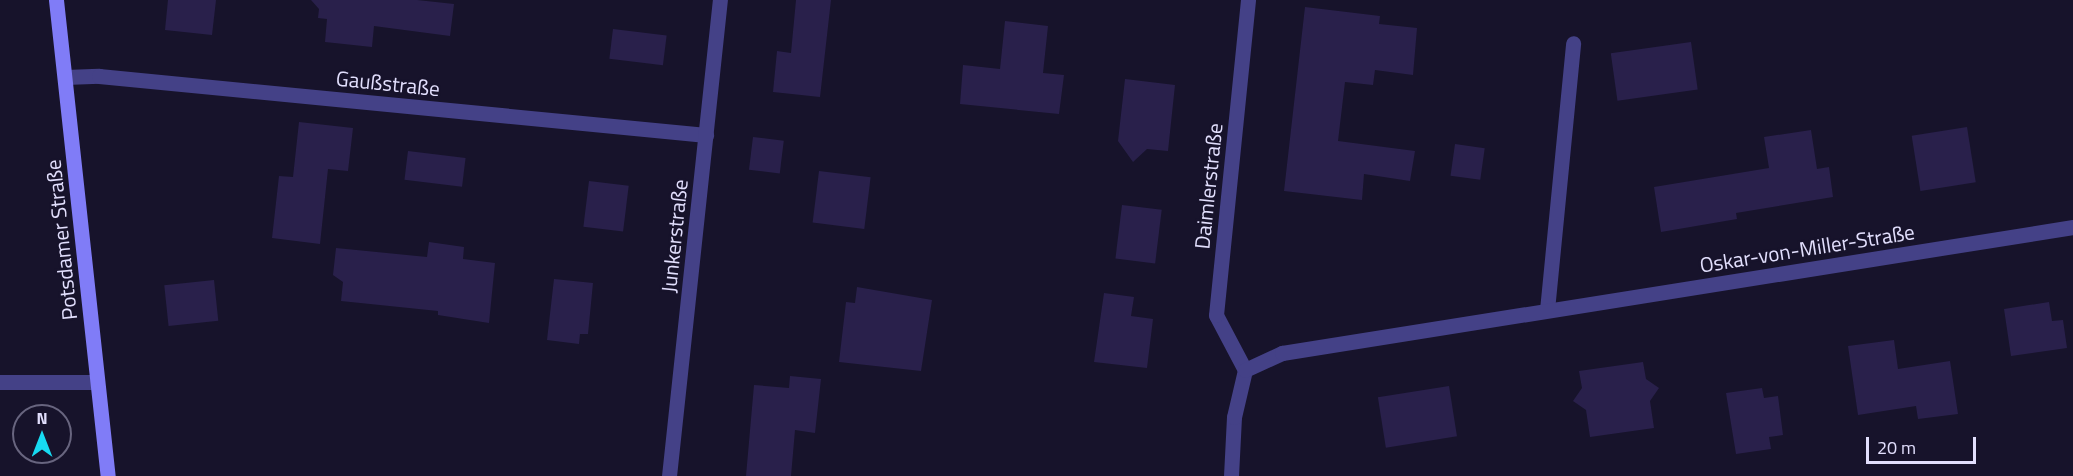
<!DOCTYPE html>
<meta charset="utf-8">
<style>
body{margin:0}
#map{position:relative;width:2073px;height:476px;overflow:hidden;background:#17132b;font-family:"Titillium Web",sans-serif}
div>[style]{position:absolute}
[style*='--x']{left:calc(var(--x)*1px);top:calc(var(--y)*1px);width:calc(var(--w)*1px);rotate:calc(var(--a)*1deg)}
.building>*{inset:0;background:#29204b;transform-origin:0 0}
.street>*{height:15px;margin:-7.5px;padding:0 7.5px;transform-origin:7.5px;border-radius:7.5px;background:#444187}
.secondary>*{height:15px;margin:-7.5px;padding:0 7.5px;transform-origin:7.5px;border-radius:7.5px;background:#807cf7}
span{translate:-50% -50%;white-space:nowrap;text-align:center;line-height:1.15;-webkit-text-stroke:4.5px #17132b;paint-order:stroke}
.street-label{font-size:21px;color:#e2dffd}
.north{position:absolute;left:12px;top:404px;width:60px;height:60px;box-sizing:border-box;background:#17132b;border:2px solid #68657f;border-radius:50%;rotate:0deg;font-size:16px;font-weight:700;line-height:24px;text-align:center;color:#e2dffd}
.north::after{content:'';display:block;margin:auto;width:21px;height:27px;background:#17daf1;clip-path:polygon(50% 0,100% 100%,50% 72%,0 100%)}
.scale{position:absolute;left:1866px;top:437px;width:110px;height:27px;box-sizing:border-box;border:3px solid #e2dffd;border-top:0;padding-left:8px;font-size:18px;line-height:21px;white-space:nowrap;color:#e2dffd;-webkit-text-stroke:4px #17132b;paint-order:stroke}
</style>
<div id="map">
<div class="building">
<div style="clip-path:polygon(168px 0,216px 0,212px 35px,165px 30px)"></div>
<div style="clip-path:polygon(311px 0,417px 0,454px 4px,450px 36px,374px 26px,372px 47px,325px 42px,327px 19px,318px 18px,319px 9px)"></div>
<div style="clip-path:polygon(796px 0,831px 0,820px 97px,773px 92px,777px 51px,791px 53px)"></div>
<div style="clip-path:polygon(1305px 7px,1380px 16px,1379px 24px,1417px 28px,1413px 75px,1375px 70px,1373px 85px,1345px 82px,1338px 141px,1415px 151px,1410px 181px,1364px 174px,1362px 200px,1284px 191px)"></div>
<div style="clip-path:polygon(1005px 21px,1048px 26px,1043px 73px,1064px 75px,1059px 114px,960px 104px,963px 65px,1000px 69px)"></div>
<div style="left:613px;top:29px;width:54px;height:30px;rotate:7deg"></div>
<div style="left:1691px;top:42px;width:48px;height:81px;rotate:82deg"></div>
<div style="clip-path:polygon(1125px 79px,1175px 85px,1168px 151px,1147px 149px,1133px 162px,1118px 141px)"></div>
<div style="clip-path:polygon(299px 122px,353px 128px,348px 171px,328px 169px,320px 244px,272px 238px,279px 176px,293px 177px)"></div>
<div style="left:1967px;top:127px;width:56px;height:56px;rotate:81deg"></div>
<div style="clip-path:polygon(1811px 130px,1817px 169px,1829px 167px,1833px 197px,1736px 213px,1737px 219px,1661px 232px,1654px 187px,1769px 168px,1764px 137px)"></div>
<div style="left:753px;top:137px;width:31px;height:33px;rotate:7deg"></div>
<div style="left:1455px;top:144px;width:30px;height:32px;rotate:8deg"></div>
<div style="left:408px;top:151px;width:58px;height:29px;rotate:7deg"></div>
<div style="left:819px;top:171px;width:52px;height:52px;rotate:7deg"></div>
<div style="left:589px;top:181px;width:40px;height:46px;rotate:7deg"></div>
<div style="left:1122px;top:205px;width:40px;height:54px;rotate:7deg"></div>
<div style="clip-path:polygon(429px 242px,464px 247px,463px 259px,495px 263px,489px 323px,438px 315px,438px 311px,341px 301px,343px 282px,333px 275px,336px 248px,427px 257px)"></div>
<div style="clip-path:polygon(554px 279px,593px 283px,588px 334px,580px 334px,579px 344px,547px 340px)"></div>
<div style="left:214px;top:280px;width:41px;height:50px;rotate:84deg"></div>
<div style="clip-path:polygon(857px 287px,932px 300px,921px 371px,839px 362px,846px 302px,855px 303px)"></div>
<div style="clip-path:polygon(1104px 293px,1134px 297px,1131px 316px,1153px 319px,1147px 368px,1094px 362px)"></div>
<div style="clip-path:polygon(2049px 302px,2052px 321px,2063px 320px,2067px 348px,2011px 356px,2004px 309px)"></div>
<div style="clip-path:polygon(1894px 340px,1898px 369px,1950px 361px,1958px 414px,1918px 419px,1916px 406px,1858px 415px,1848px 346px)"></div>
<div style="clip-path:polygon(1643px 362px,1646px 379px,1659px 388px,1650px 401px,1654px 428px,1590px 437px,1586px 410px,1573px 401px,1582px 388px,1579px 371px)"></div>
<div style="clip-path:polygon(790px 376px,821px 379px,815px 433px,795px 430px,791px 476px,746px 476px,754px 385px,789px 388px)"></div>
<div style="left:1449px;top:386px;width:51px;height:72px;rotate:81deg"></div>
<div style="clip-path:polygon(1762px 388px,1764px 398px,1778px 396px,1783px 435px,1769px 437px,1771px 449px,1736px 454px,1726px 393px)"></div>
</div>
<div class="street">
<div style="--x:65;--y:77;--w:34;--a:-2"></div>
<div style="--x:99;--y:76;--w:610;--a:5.55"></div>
<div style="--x:1547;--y:310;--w:268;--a:-84.4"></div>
<div style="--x:1245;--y:370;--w:62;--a:-117.8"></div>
<div style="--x:1216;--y:315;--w:317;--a:-84.2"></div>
<div style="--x:0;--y:382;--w:97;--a:0"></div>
<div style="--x:669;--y:476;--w:479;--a:-83.9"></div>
<div style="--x:1231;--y:476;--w:59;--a:-87.1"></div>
<div style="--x:1234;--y:417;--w:48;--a:-76.8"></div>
<div style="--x:1245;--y:370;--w:41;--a:-24.7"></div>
<div style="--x:1282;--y:353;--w:801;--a:-9.05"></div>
</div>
<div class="secondary">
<div style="--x:56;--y:0;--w:479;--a:83.8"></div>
</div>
<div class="street-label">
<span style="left:388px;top:83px;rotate:6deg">Gaußstraße</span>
<span style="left:1208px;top:186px;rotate:-84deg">Daimlerstraße</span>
<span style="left:674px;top:236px;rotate:-84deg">Junkerstraße</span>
<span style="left:61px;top:240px;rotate:-96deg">Potsdamer Straße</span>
<span style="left:1807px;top:248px;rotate:-9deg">Oskar-von-Miller-Straße</span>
</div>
<div class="north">N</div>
<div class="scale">20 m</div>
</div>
